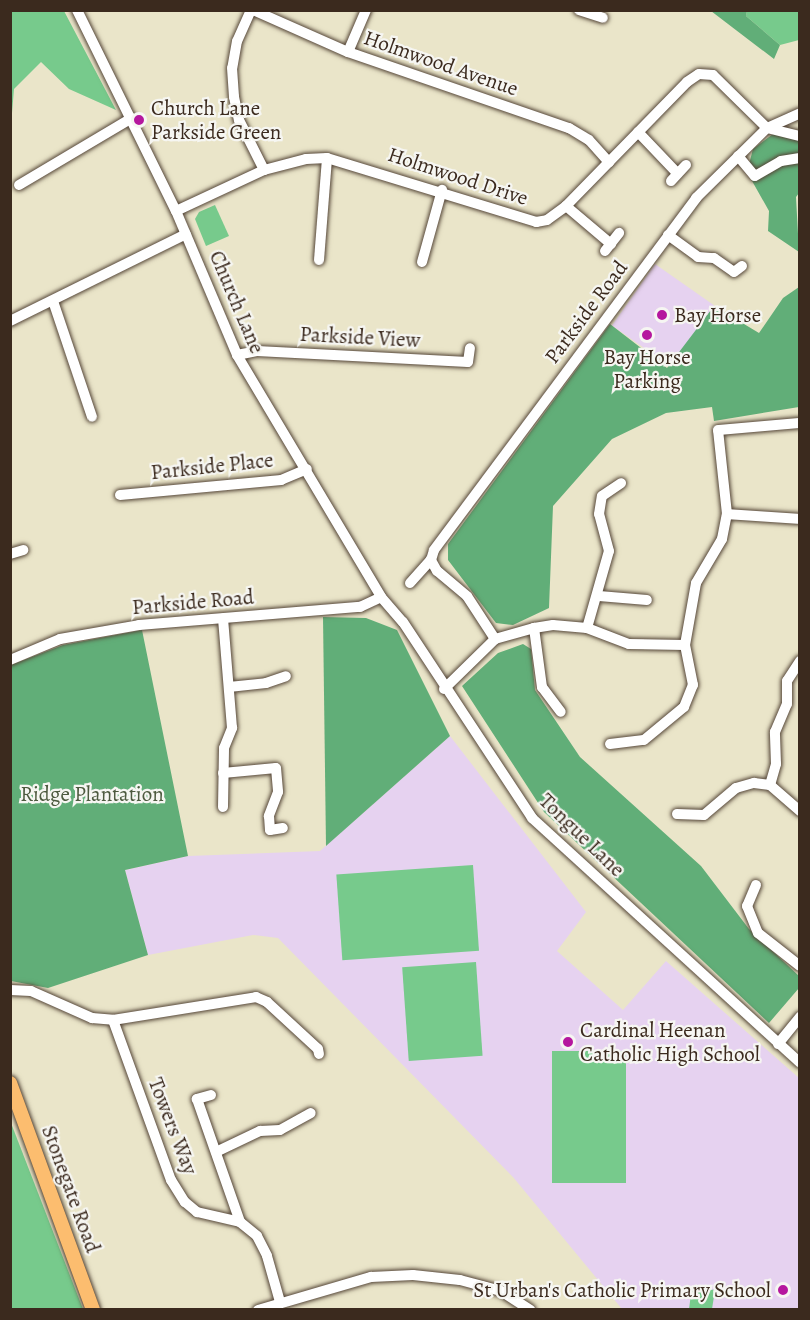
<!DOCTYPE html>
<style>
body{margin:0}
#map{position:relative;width:810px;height:1320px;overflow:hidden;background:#eae5c9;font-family:Alegreya,serif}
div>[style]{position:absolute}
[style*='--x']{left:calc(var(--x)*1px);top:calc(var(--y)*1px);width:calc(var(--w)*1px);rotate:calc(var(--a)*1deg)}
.built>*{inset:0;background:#e6d2f0;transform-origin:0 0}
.green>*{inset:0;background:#77ca8c;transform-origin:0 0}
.forest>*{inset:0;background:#61ae78}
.roads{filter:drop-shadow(0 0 2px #554638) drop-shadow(0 0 2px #554638)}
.minor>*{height:10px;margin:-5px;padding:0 5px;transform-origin:5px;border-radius:5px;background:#fff}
.major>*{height:14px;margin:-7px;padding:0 7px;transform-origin:7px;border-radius:7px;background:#fcbd6f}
.dots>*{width:16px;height:16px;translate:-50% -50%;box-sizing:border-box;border:3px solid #f6f6f2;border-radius:50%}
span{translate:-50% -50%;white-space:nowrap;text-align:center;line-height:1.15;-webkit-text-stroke:4.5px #f6f6f2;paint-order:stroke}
.street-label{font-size:21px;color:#3b2a1e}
.poi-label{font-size:21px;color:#3b2a1e}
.left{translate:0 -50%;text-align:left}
.right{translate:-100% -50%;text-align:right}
.park-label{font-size:21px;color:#4d5a3f}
.frame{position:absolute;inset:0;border:12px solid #3b2a1e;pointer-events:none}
</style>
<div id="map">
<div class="built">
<div style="left:655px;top:264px;width:72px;height:75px;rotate:35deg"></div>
<div style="clip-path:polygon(450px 736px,586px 912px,557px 951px,623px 1010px,666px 961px,799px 1078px,799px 1309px,622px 1309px,513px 1177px,278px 938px,253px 935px,148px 955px,125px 870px,188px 856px,320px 851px)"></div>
</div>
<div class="green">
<div style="clip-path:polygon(11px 10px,64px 11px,116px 110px,69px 89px,41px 62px,14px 89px,11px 125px)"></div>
<div style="clip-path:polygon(747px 11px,799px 11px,799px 40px,780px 45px,746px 16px)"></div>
<div style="clip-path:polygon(215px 205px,229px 236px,206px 246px,195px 219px,199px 212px)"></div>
<div style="left:473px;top:865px;width:86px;height:137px;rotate:86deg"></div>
<div style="left:476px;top:962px;width:94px;height:74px;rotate:86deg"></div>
<div style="left:552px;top:1051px;width:74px;height:132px"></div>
<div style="clip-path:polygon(11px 1123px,83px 1309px,11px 1309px)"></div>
<div style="clip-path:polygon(692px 1287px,715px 1290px,712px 1309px,689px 1309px)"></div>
</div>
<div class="forest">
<div style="clip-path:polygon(711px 11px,747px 11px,746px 16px,780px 45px,774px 59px)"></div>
<div style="clip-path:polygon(773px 134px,799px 134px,799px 193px,796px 197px,799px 252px,768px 231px,769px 211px,747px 172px,753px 149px)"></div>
<div style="clip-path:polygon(799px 287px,799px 407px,714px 421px,712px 407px,666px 413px,612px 439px,553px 506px,549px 608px,513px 625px,496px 623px,448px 560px,448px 544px,610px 324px,667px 368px,714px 306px,759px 333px,783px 298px)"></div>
<div style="clip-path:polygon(323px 617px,366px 618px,397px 630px,450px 736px,326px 846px)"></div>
<div style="clip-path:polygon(142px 630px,188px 856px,125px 870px,148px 955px,48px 988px,11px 981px,11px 665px,63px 645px)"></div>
<div style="clip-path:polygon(523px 644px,531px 649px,535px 690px,580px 757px,701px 866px,749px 929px,799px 976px,799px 988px,769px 1023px,544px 812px,462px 686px,498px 653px)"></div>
</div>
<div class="roads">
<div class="minor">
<div style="--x:77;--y:10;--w:224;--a:63.8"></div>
<div style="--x:176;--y:211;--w:156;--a:67"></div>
<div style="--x:237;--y:355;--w:282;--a:59.2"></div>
<div style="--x:381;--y:597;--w:33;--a:49"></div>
<div style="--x:403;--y:622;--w:235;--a:56.6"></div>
<div style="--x:532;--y:818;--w:363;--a:42.4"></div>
<div style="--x:251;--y:10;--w:34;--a:114"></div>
<div style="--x:237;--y:41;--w:27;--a:100"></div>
<div style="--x:232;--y:68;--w:29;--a:86"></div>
<div style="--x:234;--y:97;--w:24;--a:78"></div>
<div style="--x:239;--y:120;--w:56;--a:63.4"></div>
<div style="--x:253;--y:10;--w:104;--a:23.9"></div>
<div style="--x:348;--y:52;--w:234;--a:19"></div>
<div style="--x:569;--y:128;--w:23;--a:31"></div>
<div style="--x:589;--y:140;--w:30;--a:48"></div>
<div style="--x:579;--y:10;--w:25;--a:18"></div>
<div style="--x:348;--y:52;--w:46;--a:-66.8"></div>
<div style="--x:638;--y:132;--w:57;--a:46.4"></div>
<div style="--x:738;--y:156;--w:26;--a:50"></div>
<div style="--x:755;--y:176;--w:30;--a:-30"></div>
<div style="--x:781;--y:161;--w:19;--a:-9"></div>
<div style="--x:671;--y:181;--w:22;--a:-47"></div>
<div style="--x:19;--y:185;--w:131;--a:-30.7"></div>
<div style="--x:566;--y:206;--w:59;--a:40.2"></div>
<div style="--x:176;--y:211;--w:97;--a:-25"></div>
<div style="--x:264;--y:170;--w:43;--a:-14.7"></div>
<div style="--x:306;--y:159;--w:21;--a:-3"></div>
<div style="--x:327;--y:158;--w:219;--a:17"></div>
<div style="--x:536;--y:222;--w:11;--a:-10"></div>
<div style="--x:547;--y:220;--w:24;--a:-36"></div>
<div style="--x:566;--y:206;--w:173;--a:-45.7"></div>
<div style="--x:687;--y:82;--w:14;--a:-34"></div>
<div style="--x:699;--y:74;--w:14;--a:4"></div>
<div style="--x:713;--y:75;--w:76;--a:44.5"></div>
<div style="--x:767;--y:128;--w:34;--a:14"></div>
<div style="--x:668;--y:235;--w:37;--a:36"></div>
<div style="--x:698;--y:257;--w:16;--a:4"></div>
<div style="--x:714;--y:258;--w:24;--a:35"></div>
<div style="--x:734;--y:272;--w:10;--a:-37"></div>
<div style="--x:605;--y:251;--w:23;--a:-52"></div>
<div style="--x:319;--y:260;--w:102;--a:-85.5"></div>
<div style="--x:422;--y:262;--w:75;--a:-74.5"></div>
<div style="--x:53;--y:301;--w:122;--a:71.4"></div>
<div style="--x:10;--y:321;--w:196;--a:-26.3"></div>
<div style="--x:237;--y:355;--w:20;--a:-11"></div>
<div style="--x:257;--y:351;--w:211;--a:3"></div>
<div style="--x:468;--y:362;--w:14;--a:-82"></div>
<div style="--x:120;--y:495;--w:162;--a:-5.3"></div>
<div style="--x:281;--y:480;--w:28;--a:-23"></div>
<div style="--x:727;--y:514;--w:73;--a:3.9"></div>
<div style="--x:10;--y:554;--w:14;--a:-17"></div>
<div style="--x:410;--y:583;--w:31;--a:-48"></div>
<div style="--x:599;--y:596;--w:48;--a:4.8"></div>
<div style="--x:534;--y:628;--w:60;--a:82.3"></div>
<div style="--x:542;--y:687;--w:31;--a:53"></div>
<div style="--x:587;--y:628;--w:80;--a:-74.1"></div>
<div style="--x:609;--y:551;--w:38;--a:-105"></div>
<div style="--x:599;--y:514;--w:18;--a:-81"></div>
<div style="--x:602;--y:496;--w:23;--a:-34"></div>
<div style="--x:495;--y:639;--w:51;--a:-123.1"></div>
<div style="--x:467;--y:596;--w:39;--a:-140"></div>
<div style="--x:437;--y:571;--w:13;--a:-119"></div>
<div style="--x:431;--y:560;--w:10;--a:-73"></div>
<div style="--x:434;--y:550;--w:439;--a:-53.3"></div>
<div style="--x:696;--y:198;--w:100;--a:-44.6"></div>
<div style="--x:767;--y:128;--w:36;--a:-24"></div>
<div style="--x:10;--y:660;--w:54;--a:-22.8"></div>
<div style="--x:60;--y:639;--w:80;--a:-10"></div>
<div style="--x:139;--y:625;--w:222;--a:-4.7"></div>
<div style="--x:360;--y:607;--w:23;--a:-25"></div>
<div style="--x:229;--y:687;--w:37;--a:-6"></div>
<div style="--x:266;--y:683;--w:21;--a:-19"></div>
<div style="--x:444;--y:689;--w:71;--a:-44.4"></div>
<div style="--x:495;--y:639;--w:41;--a:-15.8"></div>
<div style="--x:534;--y:628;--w:19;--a:-9"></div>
<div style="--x:553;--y:625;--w:34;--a:5"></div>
<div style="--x:587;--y:628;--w:45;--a:20.9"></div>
<div style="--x:629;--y:644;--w:56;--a:1"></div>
<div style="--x:685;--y:645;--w:63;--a:-79.9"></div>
<div style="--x:696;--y:583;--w:51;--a:-59.4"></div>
<div style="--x:722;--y:539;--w:25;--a:-79"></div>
<div style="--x:727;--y:514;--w:84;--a:-96.1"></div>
<div style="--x:718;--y:430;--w:82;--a:-4.9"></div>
<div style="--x:610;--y:744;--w:34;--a:-7"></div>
<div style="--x:644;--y:740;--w:52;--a:-39.5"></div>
<div style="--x:684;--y:707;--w:24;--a:-68"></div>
<div style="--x:693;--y:685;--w:41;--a:-101.3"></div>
<div style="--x:223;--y:773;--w:53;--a:-5.4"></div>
<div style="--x:276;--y:768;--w:24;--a:85"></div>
<div style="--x:278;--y:792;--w:26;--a:111"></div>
<div style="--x:269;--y:816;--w:14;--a:86"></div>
<div style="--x:270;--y:830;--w:13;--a:-9"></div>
<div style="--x:770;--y:785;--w:22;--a:-74"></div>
<div style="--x:776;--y:764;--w:32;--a:-92"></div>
<div style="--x:775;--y:732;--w:30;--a:-67"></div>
<div style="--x:787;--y:704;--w:23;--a:-90"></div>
<div style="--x:787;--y:681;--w:24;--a:-57"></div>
<div style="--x:223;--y:807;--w:59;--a:-89"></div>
<div style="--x:224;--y:748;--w:22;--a:-68"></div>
<div style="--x:232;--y:728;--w:110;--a:-94.7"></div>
<div style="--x:677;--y:814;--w:27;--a:2"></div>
<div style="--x:704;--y:815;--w:42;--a:-40.2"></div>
<div style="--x:736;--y:788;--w:19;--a:-16"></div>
<div style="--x:754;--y:783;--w:16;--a:7"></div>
<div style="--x:770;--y:785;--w:40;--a:41"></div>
<div style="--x:756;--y:885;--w:23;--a:113"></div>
<div style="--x:747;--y:906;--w:29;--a:68"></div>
<div style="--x:758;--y:933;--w:53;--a:38.2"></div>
<div style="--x:10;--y:990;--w:21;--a:3"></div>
<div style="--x:31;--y:991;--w:67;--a:23.9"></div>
<div style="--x:92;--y:1018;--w:21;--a:5"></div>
<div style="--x:113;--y:1020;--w:145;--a:-9.1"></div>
<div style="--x:256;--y:997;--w:12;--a:24"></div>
<div style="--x:267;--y:1002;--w:69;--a:42.7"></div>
<div style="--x:318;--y:1049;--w:5;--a:79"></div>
<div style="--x:113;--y:1020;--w:170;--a:70.1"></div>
<div style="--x:171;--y:1180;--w:26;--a:58"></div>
<div style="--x:185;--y:1202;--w:16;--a:40"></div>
<div style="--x:197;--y:1212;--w:44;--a:13.1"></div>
<div style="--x:240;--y:1222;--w:22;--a:39"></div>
<div style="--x:257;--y:1236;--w:22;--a:63"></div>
<div style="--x:267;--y:1256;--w:48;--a:74.2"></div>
<div style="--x:778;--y:1044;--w:35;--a:-51"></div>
<div style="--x:211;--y:1095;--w:15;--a:164"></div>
<div style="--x:197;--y:1099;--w:130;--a:70.7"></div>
<div style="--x:218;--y:1151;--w:47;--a:-25.5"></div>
<div style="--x:260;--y:1131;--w:20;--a:-3"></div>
<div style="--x:280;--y:1130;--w:35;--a:-29"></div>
<div style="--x:258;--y:1310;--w:118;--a:-16.3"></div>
<div style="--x:371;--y:1277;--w:42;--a:-2.7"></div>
<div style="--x:413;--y:1275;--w:47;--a:6.1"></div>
<div style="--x:460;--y:1280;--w:42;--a:15"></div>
<div style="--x:501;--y:1291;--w:35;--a:33"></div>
</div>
<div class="major">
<div style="--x:10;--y:1083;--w:242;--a:69.9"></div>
</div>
</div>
<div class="dots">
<div style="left:139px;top:120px;background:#b5179e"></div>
<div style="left:662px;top:315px;background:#b5179e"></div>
<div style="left:647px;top:335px;background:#b5179e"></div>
<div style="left:568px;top:1042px;background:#b5179e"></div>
<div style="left:783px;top:1290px;background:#b5179e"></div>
</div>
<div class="street-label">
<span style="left:441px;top:63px;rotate:19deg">Holmwood Avenue</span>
<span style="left:458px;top:176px;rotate:18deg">Holmwood Drive</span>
<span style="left:237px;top:302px;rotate:67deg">Church Lane</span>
<span style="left:586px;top:312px;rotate:-53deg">Parkside Road</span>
<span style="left:360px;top:337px;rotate:3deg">Parkside View</span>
<span style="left:212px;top:466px;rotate:-6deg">Parkside Place</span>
<span style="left:193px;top:602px;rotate:-5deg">Parkside Road</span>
<span style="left:582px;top:835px;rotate:44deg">Tongue Lane</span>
<span style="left:173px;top:1126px;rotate:69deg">Towers Way</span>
<span style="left:71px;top:1189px;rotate:70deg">Stonegate Road</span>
</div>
<div class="poi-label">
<span class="left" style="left:151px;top:120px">Church Lane<br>Parkside Green</span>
<span class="left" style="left:674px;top:315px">Bay Horse</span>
<span style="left:647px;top:369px">Bay Horse<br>Parking</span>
<span class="left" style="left:580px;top:1042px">Cardinal Heenan<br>Catholic High School</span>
<span class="right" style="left:771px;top:1290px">St Urban's Catholic Primary School</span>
</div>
<div class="park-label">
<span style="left:92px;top:794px">Ridge Plantation</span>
</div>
<div class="frame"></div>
</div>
